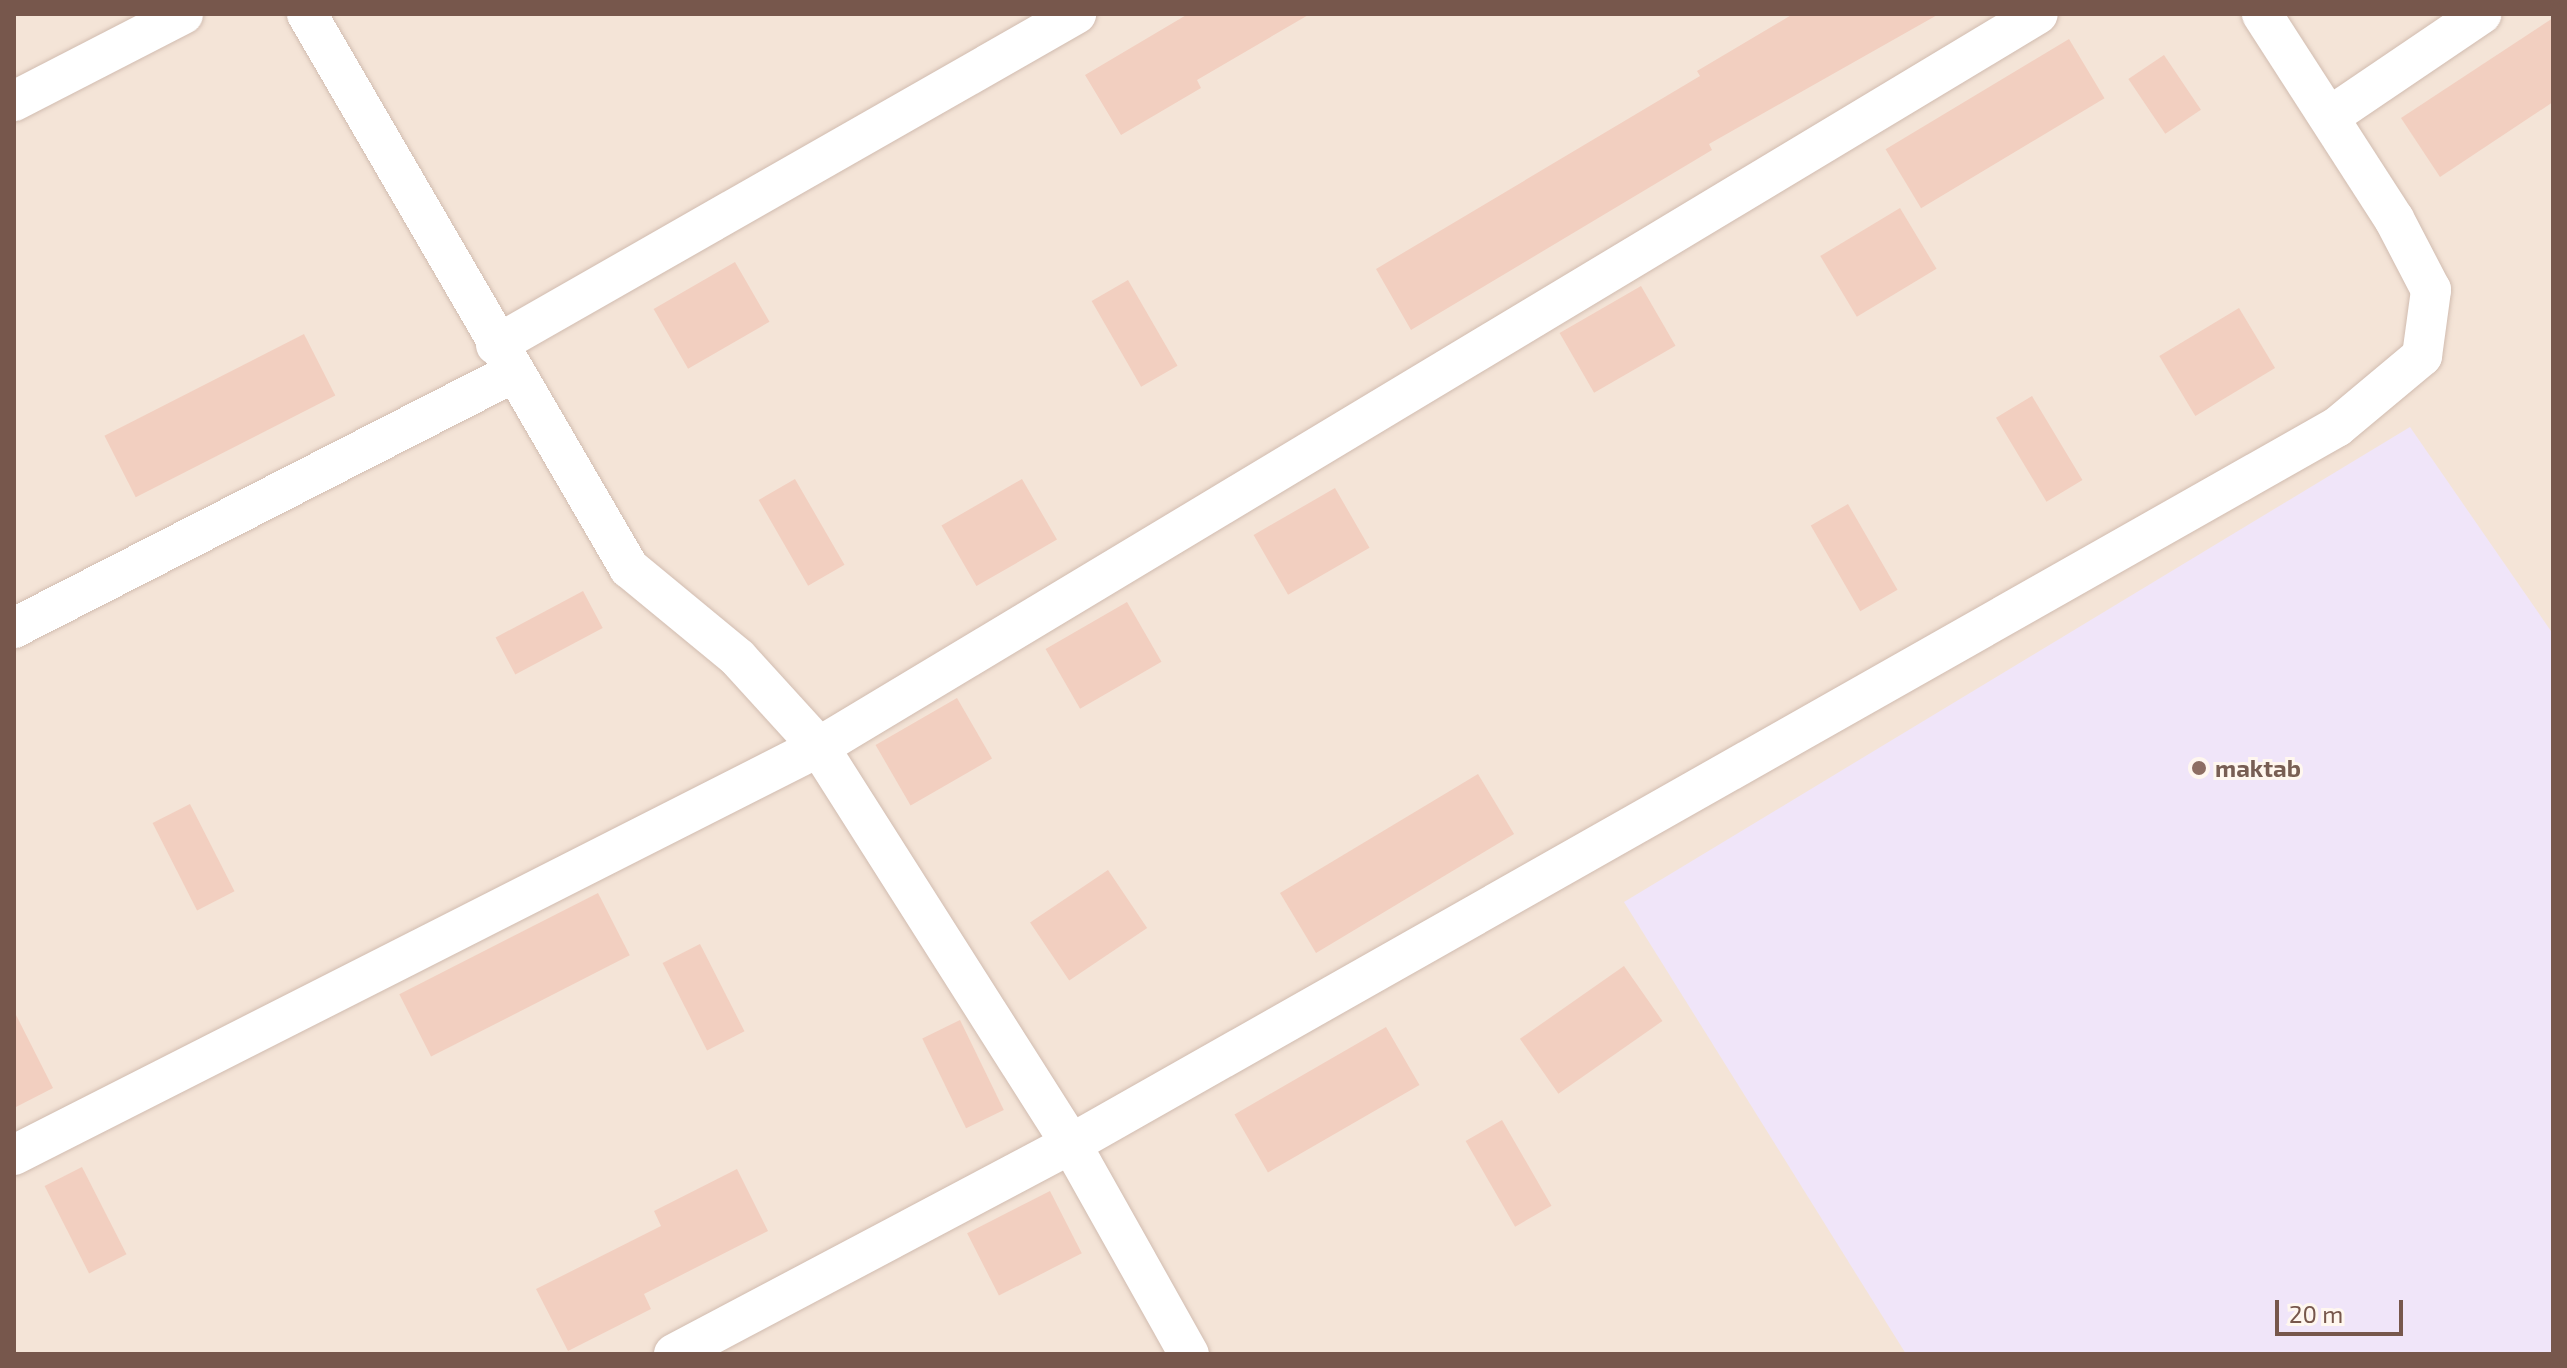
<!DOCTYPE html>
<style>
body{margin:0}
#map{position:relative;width:2567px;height:1368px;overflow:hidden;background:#fcf3e9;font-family:"Exo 2",sans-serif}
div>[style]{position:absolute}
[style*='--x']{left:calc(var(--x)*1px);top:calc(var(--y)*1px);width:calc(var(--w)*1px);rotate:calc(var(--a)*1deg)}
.residential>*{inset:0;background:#f4e4d7;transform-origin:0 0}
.education>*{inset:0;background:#f0e5f9}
.building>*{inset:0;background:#f2cfc0;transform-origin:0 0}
.roads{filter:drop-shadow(0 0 2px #d1bcb0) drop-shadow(0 0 2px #d1bcb0)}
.street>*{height:40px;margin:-20px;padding:0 20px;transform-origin:20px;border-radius:20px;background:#fff}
.dots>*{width:22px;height:22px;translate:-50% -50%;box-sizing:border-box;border:4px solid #fff7ef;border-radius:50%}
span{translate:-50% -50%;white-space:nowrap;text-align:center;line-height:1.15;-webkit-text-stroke:6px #fff7ef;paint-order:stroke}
.education-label{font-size:24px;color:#785e54;font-weight:700}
.left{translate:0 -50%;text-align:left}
.frame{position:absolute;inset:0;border:16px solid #77574c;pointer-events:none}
.scale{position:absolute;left:2275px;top:1300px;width:128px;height:36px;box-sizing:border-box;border:4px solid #77574c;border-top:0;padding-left:10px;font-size:24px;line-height:28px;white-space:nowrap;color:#77574c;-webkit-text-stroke:6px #fff7ef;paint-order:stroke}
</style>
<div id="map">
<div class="residential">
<div style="left:14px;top:14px;width:2539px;height:1340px"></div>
</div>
<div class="education">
<div style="clip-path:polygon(2410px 427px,2553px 634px,2553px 1354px,1906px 1354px,1624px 902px)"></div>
</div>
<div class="building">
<div style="clip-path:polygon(1188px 14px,1310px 14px,1197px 80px,1201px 88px,1121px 135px,1085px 75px)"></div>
<div style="clip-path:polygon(1793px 14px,1939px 14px,1709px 144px,1712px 150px,1411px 330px,1376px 269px,1700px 76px,1697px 71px)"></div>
<div style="clip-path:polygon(2553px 18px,2553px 102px,2440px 177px,2401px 118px)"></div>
<div style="left:2069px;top:39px;width:69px;height:214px;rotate:59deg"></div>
<div style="left:2164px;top:55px;width:66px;height:43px;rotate:56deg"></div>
<div style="left:1900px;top:208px;width:71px;height:93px;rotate:59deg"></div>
<div style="left:735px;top:262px;width:69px;height:94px;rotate:60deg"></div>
<div style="left:1128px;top:280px;width:99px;height:42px;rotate:60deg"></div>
<div style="left:1641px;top:286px;width:69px;height:94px;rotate:60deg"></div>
<div style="left:2239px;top:308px;width:70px;height:93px;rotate:59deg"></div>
<div style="left:304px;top:334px;width:69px;height:224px;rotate:63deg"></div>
<div style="left:2032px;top:396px;width:98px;height:42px;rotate:59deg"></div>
<div style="left:795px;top:479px;width:99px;height:42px;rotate:60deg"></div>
<div style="left:1022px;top:479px;width:70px;height:93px;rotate:60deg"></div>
<div style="left:1335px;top:488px;width:69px;height:94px;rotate:60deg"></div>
<div style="left:1848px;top:504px;width:99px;height:43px;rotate:60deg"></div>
<div style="left:583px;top:591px;width:42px;height:99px;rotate:62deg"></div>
<div style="left:1127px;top:602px;width:69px;height:94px;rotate:60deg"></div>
<div style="left:957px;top:698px;width:70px;height:94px;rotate:60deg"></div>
<div style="left:1478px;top:774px;width:70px;height:231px;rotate:59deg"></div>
<div style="left:190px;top:804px;width:98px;height:42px;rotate:63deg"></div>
<div style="left:1108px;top:870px;width:70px;height:94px;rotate:56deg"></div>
<div style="left:598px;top:893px;width:70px;height:223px;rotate:63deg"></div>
<div style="left:700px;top:944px;width:98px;height:42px;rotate:63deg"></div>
<div style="left:1624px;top:966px;width:67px;height:127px;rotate:55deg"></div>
<div style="clip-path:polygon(14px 1011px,53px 1088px,14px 1108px)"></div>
<div style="left:960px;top:1020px;width:100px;height:42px;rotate:64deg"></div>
<div style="left:1386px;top:1027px;width:67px;height:175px;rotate:60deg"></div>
<div style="left:1502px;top:1120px;width:99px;height:42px;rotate:60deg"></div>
<div style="left:82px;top:1167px;width:98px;height:42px;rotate:63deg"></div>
<div style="clip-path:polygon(737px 1169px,768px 1231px,644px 1294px,651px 1309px,568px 1351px,536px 1289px,661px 1226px,654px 1211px)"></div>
<div style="left:1050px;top:1191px;width:70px;height:93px;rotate:63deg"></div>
</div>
<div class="roads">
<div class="street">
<div style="--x:307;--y:14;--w:641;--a:59.83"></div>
<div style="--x:629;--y:568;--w:141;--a:39.5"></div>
<div style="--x:738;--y:658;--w:120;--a:47.7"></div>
<div style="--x:819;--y:747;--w:470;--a:57.6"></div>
<div style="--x:1071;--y:1144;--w:241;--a:60.7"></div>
<div style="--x:14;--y:101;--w:190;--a:-27.2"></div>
<div style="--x:2329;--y:117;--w:184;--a:-34.1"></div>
<div style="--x:496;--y:345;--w:668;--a:-29.71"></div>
<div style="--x:14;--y:628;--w:560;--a:-27.07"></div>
<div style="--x:14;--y:1155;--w:902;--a:-26.88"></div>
<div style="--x:819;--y:747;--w:1422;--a:-31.02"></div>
<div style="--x:674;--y:1354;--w:449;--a:-27.9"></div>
<div style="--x:1071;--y:1144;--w:1455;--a:-29.53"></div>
<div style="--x:2337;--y:427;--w:111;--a:-39.9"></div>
<div style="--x:2422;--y:356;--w:67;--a:-82.2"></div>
<div style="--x:2431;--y:290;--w:80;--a:-117.5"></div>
<div style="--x:2394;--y:219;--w:244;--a:-122.8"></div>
</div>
</div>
<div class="dots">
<div style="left:2199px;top:768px;background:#8d6e63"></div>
</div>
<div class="education-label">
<span class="left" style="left:2215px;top:768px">maktab</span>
</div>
<div class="frame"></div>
<div class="scale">20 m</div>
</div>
